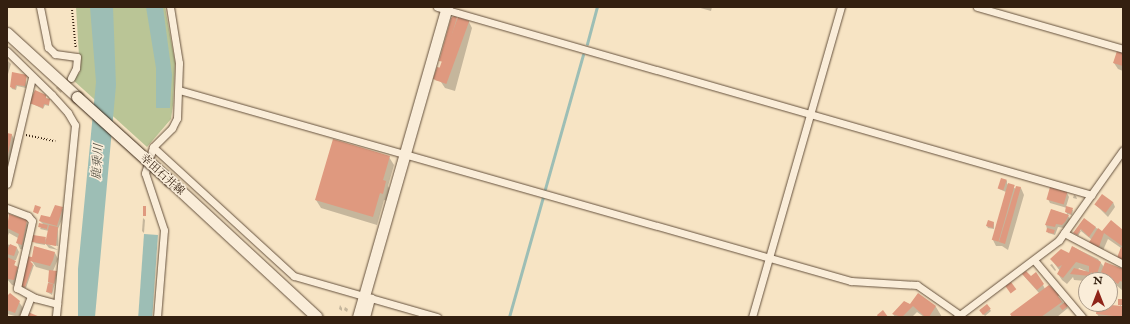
<!DOCTYPE html>
<meta charset="utf-8">
<style>
body{margin:0}
#map{position:relative;width:1130px;height:324px;overflow:hidden;background:#f7e4c4;font-family:"IM FELL English","Noto Serif JP",serif}
div>[style]{position:absolute}
[style*='--x']{left:calc(var(--x)*1px);top:calc(var(--y)*1px);width:calc(var(--w)*1px);rotate:calc(var(--a)*1deg)}
.green>*{inset:0;background:#bac596}
.water>*{inset:0;background:#9dbeb5;transform-origin:0 0}
.shadow>*{inset:0;background:#0003}
.stream>*{height:2.5px;margin:-1.25px;padding:0 1.25px;transform-origin:1.25px;border-radius:1.25px;background:#9dbeb5}
.building>*{inset:0;background:#df997f;transform-origin:0 0}
.street-tunnel>*{height:7px;margin-top:-3.5px;transform-origin:0;background:repeating-linear-gradient(90deg,#d0bda0 0 7px,transparent 0 10.5px)}
.path>*{height:1.5px;margin-top:-0.75px;transform-origin:0;background:repeating-linear-gradient(90deg,#342010 0 1px,transparent 0 3px)}
.roads{filter:drop-shadow(0 0 1px #65513d) drop-shadow(0 0 1px #65513d)}
.street>*{height:7px;margin:-3.5px;padding:0 3.5px;transform-origin:3.5px;border-radius:3.5px;background:#faedd9}
.secondary>*{height:11px;margin:-5.5px;padding:0 5.5px;transform-origin:5.5px;border-radius:5.5px;background:#faedd9}
.bridges{filter:drop-shadow(0 0 1px #342010) drop-shadow(0 0 1px #342010)}
.secondary-bridge>*{height:11px;margin:-5.5px;padding:0 5.5px;transform-origin:5.5px;border-radius:5.5px;background:#faedd9}
span{translate:-50% -50%;white-space:nowrap;text-align:center;line-height:1.15;-webkit-text-stroke:3px #faedd9;paint-order:stroke}
.street-label{font-size:11px;color:#342010}
.water-label{font-size:12px;color:#544f42;font-style:italic}
.frame{position:absolute;inset:0;border:8px solid #342010;pointer-events:none}
.north{position:absolute;left:1078px;top:272px;width:40px;height:40px;box-sizing:border-box;background:#faedd9;border:1px solid #ab9b89;border-radius:50%;rotate:0deg;font-size:11px;font-weight:700;line-height:16px;text-align:center;color:#342010}
.north::after{content:'';display:block;margin:auto;width:14px;height:18px;background:#8f2418;clip-path:polygon(50% 0,100% 100%,50% 72%,0 100%)}
</style>
<div id="map">
<div class="green">
<div style="clip-path:polygon(76px 7px,165px 7px,175px 62px,173px 105px,171px 119px,147px 147px,73px 80px,80px 72px)"></div>
</div>
<div class="water">
<div style="clip-path:polygon(90px 7px,113px 7px,116px 85px,95px 317px,78px 317px,78px 269px,96px 82px)"></div>
<div style="clip-path:polygon(146px 7px,163px 7px,172px 75px,170px 108px,156px 108px,156px 68px)"></div>
<div style="left:144px;top:234px;width:14px;height:83px;rotate:4deg"></div>
</div>
<div class="shadow">
<div style="clip-path:polygon(697px 7px,712px 7px,711px 11px)"></div>
<div style="clip-path:polygon(456px 18px,458px 21px,469px 22px,472px 28px,455px 91px,445px 88px,441px 82px,446px 65px,440px 60px)"></div>
<div style="clip-path:polygon(1123px 53px,1123px 71px,1118px 69px,1114px 63px)"></div>
<div style="clip-path:polygon(7px 60px,11px 64px,8px 74px,7px 74px)"></div>
<div style="clip-path:polygon(441px 69px,439px 81px,435px 80px,434px 79px)"></div>
<div style="clip-path:polygon(26px 76px,26px 88px,17px 86px,16px 90px,12px 89px,11px 87px)"></div>
<div style="clip-path:polygon(49px 100px,49px 106px,45px 105px,43px 109px,31px 103px)"></div>
<div style="clip-path:polygon(7px 134px,12px 135px,16px 143px,7px 184px)"></div>
<div style="clip-path:polygon(389px 157px,394px 165px,388px 186px,390px 190px,387px 201px,384px 200px,377px 225px,321px 208px,316px 200px)"></div>
<div style="clip-path:polygon(1007px 180px,1007px 184px,1016px 189px,1021px 188px,1024px 195px,1008px 250px,1002px 246px,996px 246px,993px 240px,1006px 192px,999px 189px)"></div>
<div style="clip-path:polygon(1051px 188px,1067px 193px,1069px 197px,1066px 207px,1073px 210px,1072px 215px,1067px 214px,1070px 219px,1064px 228px,1058px 227px,1055px 235px,1048px 233px,1046px 225px,1052px 210px,1068px 215px,1066px 212px,1067px 208px,1050px 203px,1048px 199px)"></div>
<div style="clip-path:polygon(1074px 195px,1076px 196px,1077px 199px,1073px 198px)"></div>
<div style="clip-path:polygon(1113px 202px,1115px 207px,1108px 217px,1096px 205px)"></div>
<div style="clip-path:polygon(62px 208px,65px 212px,58px 229px,58px 246px,48px 244px,58px 250px,49px 248px,45px 243px,45px 245px,34px 243px,45px 238px,47px 242px,49px 231px,40px 229px,43px 224px,40px 221px,51px 218px)"></div>
<div style="clip-path:polygon(10px 215px,26px 222px,30px 228px,25px 250px,20px 249px,17px 242px,18px 238px,9px 233px,7px 238px)"></div>
<div style="clip-path:polygon(143px 218px,145px 220px,144px 233px,142px 231px)"></div>
<div style="clip-path:polygon(1111px 221px,1123px 232px,1123px 261px,1119px 260px,1121px 248px,1108px 239px,1101px 255px,1092px 240px,1081px 231px,1078px 236px,1075px 233px,1077px 229px,1081px 231px,1079px 227px,1095px 227px,1102px 232px)"></div>
<div style="clip-path:polygon(994px 223px,994px 229px,988px 228px,987px 226px)"></div>
<div style="clip-path:polygon(7px 244px,17px 248px,19px 252px,16px 260px,11px 260px,15px 261px,14px 267px,22px 276px,26px 258px,55px 253px,58px 259px,53px 271px,57px 274px,52px 295px,47px 292px,50px 271px,36px 267px,31px 260px,30px 264px,34px 265px,26px 288px,12px 285px,7px 279px)"></div>
<div style="clip-path:polygon(evenodd,1073px 247px,1098px 259px,1104px 267px,1123px 270px,1122px 290px,1110px 280px,1097px 280px,1094px 277px,1094px 280px,1086px 281px,1074px 280px,1073px 277px,1067px 284px,1062px 280px,1058px 274px,1060px 271px,1051px 259px,1069px 255px,1073px 247px,1079px 268px,1086px 271px,1086px 272px,1078px 270px,1079px 268px)"></div>
<div style="clip-path:polygon(1052px 264px,1056px 270px,1055px 271px,1050px 265px)"></div>
<div style="clip-path:polygon(1024px 276px,1043px 285px,1045px 289px,1049px 286px,1068px 308px,1057px 317px,1013px 317px,1039px 293px)"></div>
<div style="clip-path:polygon(918px 295px,936px 307px,942px 317px,924px 317px,917px 312px,912px 317px,895px 317px,893px 314px,911px 305px)"></div>
<div style="clip-path:polygon(7px 297px,19px 302px,23px 308px,19px 317px,7px 314px)"></div>
<div style="clip-path:polygon(1123px 300px,1121px 306px,1123px 317px,1099px 317px,1097px 314px,1121px 307px,1119px 304px)"></div>
<div style="clip-path:polygon(340px 305px,342px 308px,342px 311px,339px 309px)"></div>
<div style="clip-path:polygon(987px 305px,991px 311px,985px 316px,980px 310px)"></div>
<div style="clip-path:polygon(345px 307px,348px 309px,347px 312px,344px 310px)"></div>
</div>
<div class="stream">
<div style="--x:587;--y:44;--w:38;--a:-75"></div>
<div style="--x:545;--y:189;--w:139;--a:-74.2"></div>
<div style="--x:509;--y:317;--w:125;--a:-74.2"></div>
</div>
<div class="building">
<div style="clip-path:polygon(454px 16px,457px 17px,444px 62px,439px 61px,451px 18px)"></div>
<div style="left:458px;top:17px;width:12px;height:67px;rotate:20deg"></div>
<div style="clip-path:polygon(1117px 51px,1123px 52px,1123px 66px,1113px 63px)"></div>
<div style="clip-path:polygon(437px 67px,441px 68px,438px 80px,433px 79px)"></div>
<div style="clip-path:polygon(12px 72px,27px 75px,25px 86px,16px 85px,15px 89px,10px 87px)"></div>
<div style="clip-path:polygon(35px 90px,46px 95px,46px 98px,50px 99px,49px 105px,44px 104px,43px 108px,29px 103px)"></div>
<div style="clip-path:polygon(7px 133px,12px 134px,8px 154px,7px 154px)"></div>
<div style="clip-path:polygon(333px 139px,390px 156px,383px 180px,386px 181px,383px 194px,380px 193px,373px 217px,315px 200px)"></div>
<div style="left:1001px;top:178px;width:6px;height:11px;rotate:18deg"></div>
<div style="left:1008px;top:183px;width:7px;height:59px;rotate:16deg"></div>
<div style="clip-path:polygon(1016px 186px,1021px 187px,1005px 244px,999px 242px)"></div>
<div style="left:1050px;top:187px;width:18px;height:13px;rotate:16deg"></div>
<div style="left:1102px;top:194px;width:14px;height:13px;rotate:36deg"></div>
<div style="clip-path:polygon(35px 205px,41px 207px,38px 214px,33px 212px)"></div>
<div style="clip-path:polygon(55px 205px,63px 207px,57px 226px,39px 221px,41px 215px,50px 217px)"></div>
<div style="left:143px;top:206px;width:3px;height:10px"></div>
<div style="clip-path:polygon(1066px 206px,1073px 208px,1071px 214px,1065px 212px)"></div>
<div style="clip-path:polygon(1051px 209px,1069px 215px,1065px 222px,1062px 225px,1056px 224px,1055px 227px,1045px 225px)"></div>
<div style="clip-path:polygon(9px 214px,27px 220px,22px 245px,16px 243px,19px 234px,7px 228px)"></div>
<div style="clip-path:polygon(1084px 218px,1096px 227px,1089px 237px,1081px 229px,1077px 235px,1073px 233px)"></div>
<div style="clip-path:polygon(988px 220px,994px 222px,993px 228px,986px 226px)"></div>
<div style="clip-path:polygon(1111px 220px,1123px 230px,1122px 246px,1104px 233px,1098px 250px,1088px 244px,1098px 228px,1102px 231px)"></div>
<div style="left:39px;top:223px;width:9px;height:4px;rotate:13deg"></div>
<div style="clip-path:polygon(49px 225px,58px 227px,56px 246px,45px 244px)"></div>
<div style="left:1047px;top:228px;width:8px;height:4px;rotate:14deg"></div>
<div style="left:33px;top:235px;width:13px;height:7px;rotate:9deg"></div>
<div style="clip-path:polygon(7px 243px,8px 248px,10px 244px,17px 247px,14px 256px,7px 254px)"></div>
<div style="clip-path:polygon(34px 246px,55px 252px,53px 260px,50px 266px,30px 261px,33px 264px,25px 287px,18px 285px,26px 256px,32px 257px)"></div>
<div style="clip-path:polygon(1072px 246px,1101px 262px,1096px 277px,1091px 272px,1090px 276px,1070px 274px,1074px 268px,1089px 272px,1089px 266px,1076px 262px,1063px 278px,1057px 274px,1062px 265px,1058px 267px,1050px 259px,1061px 249px,1069px 253px)"></div>
<div style="clip-path:polygon(1121px 247px,1123px 248px,1123px 260px,1117px 258px)"></div>
<div style="clip-path:polygon(7px 257px,16px 261px,14px 265px,18px 267px,14px 280px,8px 279px)"></div>
<div style="clip-path:polygon(1105px 262px,1123px 269px,1123px 282px,1120px 281px,1118px 284px,1106px 276px,1105px 280px,1098px 280px)"></div>
<div style="clip-path:polygon(49px 270px,57px 271px,54px 284px,48px 282px)"></div>
<div style="clip-path:polygon(1026px 271px,1031px 276px,1036px 272px,1044px 284px,1037px 290px,1022px 274px)"></div>
<div style="left:1011px;top:282px;width:9px;height:7px;rotate:54deg"></div>
<div style="clip-path:polygon(48px 283px,53px 284px,52px 293px,46px 292px)"></div>
<div style="clip-path:polygon(1049px 285px,1060px 295px,1058px 296px,1062px 302px,1041px 317px,1012px 317px,1010px 314px)"></div>
<div style="clip-path:polygon(10px 293px,20px 301px,15px 313px,7px 310px,7px 296px)"></div>
<div style="clip-path:polygon(918px 293px,936px 306px,929px 317px,924px 316px,913px 306px,902px 317px,892px 314px,904px 301px,910px 304px)"></div>
<div style="left:1118px;top:299px;width:5px;height:6px"></div>
<div style="left:1065px;top:302px;width:5px;height:7px;rotate:53deg"></div>
<div style="left:987px;top:304px;width:6px;height:10px;rotate:51deg"></div>
<div style="clip-path:polygon(1111px 305px,1122px 306px,1123px 317px,1096px 314px,1097px 306px)"></div>
<div style="clip-path:polygon(883px 310px,888px 317px,878px 317px,877px 315px)"></div>
<div style="clip-path:polygon(28px 312px,40px 317px,26px 317px)"></div>
</div>
<div class="street-tunnel">
<div style="--x:58;--y:90;--w:18;--a:-43"></div>
</div>
<div class="path">
<div style="--x:72;--y:7;--w:42;--a:84.6"></div>
<div style="--x:26;--y:135;--w:30;--a:12"></div>
</div>
<div class="roads">
<div class="street">
<div style="--x:40;--y:7;--w:41;--a:78.7"></div>
<div style="--x:48;--y:47;--w:10;--a:45"></div>
<div style="--x:55;--y:54;--w:22;--a:8"></div>
<div style="--x:77;--y:57;--w:11;--a:95"></div>
<div style="--x:76;--y:68;--w:11;--a:117"></div>
<div style="--x:437;--y:7;--w:681;--a:16.01"></div>
<div style="--x:977;--y:7;--w:152;--a:16"></div>
<div style="--x:7;--y:51;--w:63;--a:44.4"></div>
<div style="--x:52;--y:95;--w:24;--a:48"></div>
<div style="--x:68;--y:113;--w:14;--a:60"></div>
<div style="--x:75;--y:125;--w:193;--a:95.7"></div>
<div style="--x:179;--y:90;--w:699;--a:15.87"></div>
<div style="--x:851;--y:281;--w:66;--a:3.5"></div>
<div style="--x:917;--y:285;--w:52;--a:34.9"></div>
<div style="--x:153;--y:147;--w:191;--a:42.5"></div>
<div style="--x:294;--y:276;--w:149;--a:16"></div>
<div style="--x:7;--y:184;--w:110;--a:-76.8"></div>
<div style="--x:7;--y:208;--w:22;--a:21"></div>
<div style="--x:28;--y:216;--w:6;--a:51"></div>
<div style="--x:32;--y:221;--w:69;--a:102.6"></div>
<div style="--x:17;--y:288;--w:21;--a:29"></div>
<div style="--x:35;--y:298;--w:23;--a:15"></div>
<div style="--x:1064;--y:233;--w:67;--a:27.7"></div>
<div style="--x:1034;--y:260;--w:75;--a:49.9"></div>
<div style="--x:23;--y:317;--w:22;--a:-69"></div>
<div style="--x:157;--y:317;--w:87;--a:-85.4"></div>
<div style="--x:164;--y:230;--w:60;--a:-108.4"></div>
<div style="--x:145;--y:173;--w:27;--a:-73"></div>
<div style="--x:153;--y:147;--w:27;--a:-45"></div>
<div style="--x:172;--y:128;--w:11;--a:-63"></div>
<div style="--x:177;--y:118;--w:55;--a:-87.9"></div>
<div style="--x:179;--y:63;--w:57;--a:-99.1"></div>
<div style="--x:366;--y:317;--w:20;--a:-75"></div>
<div style="--x:752;--y:317;--w:323;--a:-74"></div>
<div style="--x:957;--y:317;--w:128;--a:-37"></div>
<div style="--x:1059;--y:240;--w:110;--a:-54.6"></div>
</div>
<div class="secondary">
<div style="--x:7;--y:33;--w:95;--a:42.4"></div>
<div style="--x:170;--y:181;--w:200;--a:42.8"></div>
<div style="--x:358;--y:317;--w:323;--a:-74"></div>
</div>
</div>
<div class="bridges">
<div class="secondary-bridge">
<div style="--x:77;--y:97;--w:125;--a:42.1"></div>
</div>
</div>
<div class="street-label">
<span style="left:162px;top:175px;rotate:42deg">幸田石井線</span>
</div>
<div class="water-label">
<span style="left:98px;top:162px;rotate:-86deg">鹿乗川</span>
</div>
<div class="frame"></div>
<div class="north">N</div>
</div>
